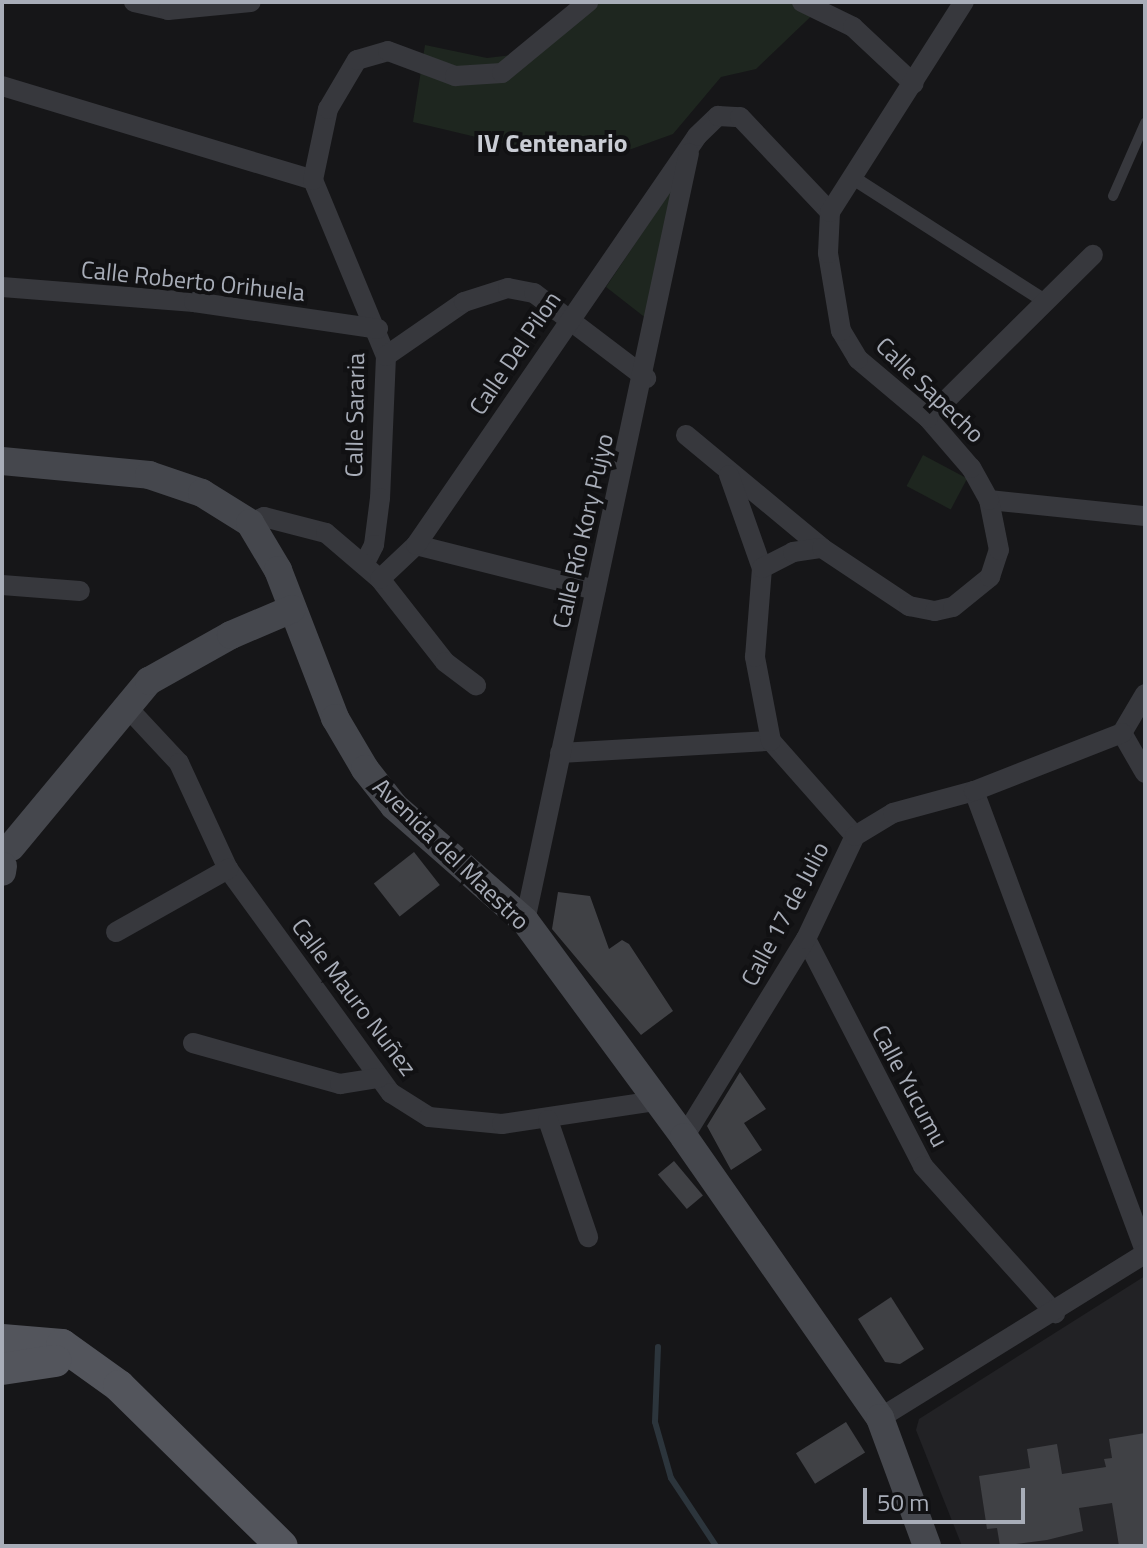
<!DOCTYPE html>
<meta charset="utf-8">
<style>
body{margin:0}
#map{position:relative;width:1147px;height:1548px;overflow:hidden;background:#161618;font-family:"Titillium Web",sans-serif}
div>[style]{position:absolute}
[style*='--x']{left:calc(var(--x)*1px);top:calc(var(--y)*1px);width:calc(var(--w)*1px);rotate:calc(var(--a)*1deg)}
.built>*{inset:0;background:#222225}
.green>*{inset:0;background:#1e261f;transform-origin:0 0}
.stream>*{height:6px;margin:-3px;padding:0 3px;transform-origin:3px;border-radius:3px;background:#2c353c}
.building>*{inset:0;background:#404145;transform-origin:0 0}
.service>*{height:10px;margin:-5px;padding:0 5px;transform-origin:5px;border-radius:5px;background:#37383d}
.pedestrian>*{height:14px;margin:-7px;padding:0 7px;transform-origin:7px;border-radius:7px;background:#37383d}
.minor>*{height:20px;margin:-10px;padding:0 10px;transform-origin:10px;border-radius:10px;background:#37383d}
.secondary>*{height:28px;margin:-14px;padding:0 14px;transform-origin:14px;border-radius:14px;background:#45474d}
.primary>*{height:32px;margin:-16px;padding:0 16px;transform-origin:16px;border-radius:16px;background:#53555c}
span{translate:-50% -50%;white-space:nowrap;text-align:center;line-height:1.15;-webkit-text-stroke:8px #111113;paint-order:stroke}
.street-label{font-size:24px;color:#a8adb8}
.neighbourhood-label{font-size:26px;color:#c9ccd4;font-weight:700}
.frame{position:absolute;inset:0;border:4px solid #a8adb8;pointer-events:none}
.scale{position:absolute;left:863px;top:1488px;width:162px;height:36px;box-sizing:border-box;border:4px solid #a8adb8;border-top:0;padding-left:10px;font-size:24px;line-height:28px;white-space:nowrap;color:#a8adb8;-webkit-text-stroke:6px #111113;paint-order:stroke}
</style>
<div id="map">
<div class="built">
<div style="clip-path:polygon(1145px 1276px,1145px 1546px,962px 1546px,916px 1430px,919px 1419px)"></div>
</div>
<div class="green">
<div style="clip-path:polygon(588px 2px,826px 2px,756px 69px,721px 77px,673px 134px,626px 151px,535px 151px,413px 122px,425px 45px,487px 58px,519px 54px)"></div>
<div style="clip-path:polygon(673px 187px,647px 319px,606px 287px)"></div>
<div style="left:923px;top:455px;width:50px;height:35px;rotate:28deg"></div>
</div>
<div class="stream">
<div style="--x:658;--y:1347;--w:75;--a:92.3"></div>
<div style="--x:655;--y:1422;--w:58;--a:74.1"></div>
<div style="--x:671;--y:1478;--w:82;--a:56.5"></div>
</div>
<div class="building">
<div style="left:414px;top:852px;width:42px;height:51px;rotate:52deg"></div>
<div style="clip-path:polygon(558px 892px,590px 896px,609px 949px,622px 940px,629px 944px,673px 1011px,641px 1035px,552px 929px)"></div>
<div style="clip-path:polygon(740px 1072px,766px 1109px,744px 1123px,762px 1150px,731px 1170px,707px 1126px)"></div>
<div style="left:674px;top:1161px;width:45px;height:21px;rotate:50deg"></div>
<div style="clip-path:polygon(891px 1297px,924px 1349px,900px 1364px,885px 1362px,858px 1319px)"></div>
<div style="left:846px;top:1422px;width:36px;height:59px;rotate:58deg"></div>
<div style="clip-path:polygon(1145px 1433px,1145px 1546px,1119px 1546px,1112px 1503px,1079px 1508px,1083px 1531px,1047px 1540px,1000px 1546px,997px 1528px,987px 1529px,979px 1476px,1030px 1468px,1027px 1449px,1057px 1444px,1062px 1474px,1106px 1467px,1104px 1459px,1112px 1458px,1109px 1439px)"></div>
</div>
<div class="service">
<div style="--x:1113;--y:196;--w:80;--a:-66.3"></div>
</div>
<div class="pedestrian">
<div style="--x:850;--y:176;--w:229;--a:32.7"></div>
</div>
<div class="minor">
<div style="--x:134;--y:2;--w:35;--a:13"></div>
<div style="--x:168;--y:10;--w:83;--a:-5.5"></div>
<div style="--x:802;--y:2;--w:57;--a:26.1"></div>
<div style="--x:853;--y:27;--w:83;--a:43.1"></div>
<div style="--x:2;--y:86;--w:325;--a:16.8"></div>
<div style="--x:313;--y:180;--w:191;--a:67.5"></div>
<div style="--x:386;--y:356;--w:142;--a:92.4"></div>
<div style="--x:380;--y:498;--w:47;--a:97.3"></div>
<div style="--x:374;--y:545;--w:22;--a:117"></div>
<div style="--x:313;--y:180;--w:73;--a:-78.1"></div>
<div style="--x:328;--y:109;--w:57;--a:-59.4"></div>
<div style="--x:357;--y:60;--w:32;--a:-16"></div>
<div style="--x:388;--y:51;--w:72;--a:20.5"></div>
<div style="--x:455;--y:76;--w:47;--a:-3.7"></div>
<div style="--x:502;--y:73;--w:112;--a:-39.5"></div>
<div style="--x:2;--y:287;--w:193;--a:4.5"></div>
<div style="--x:194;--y:302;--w:186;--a:8.3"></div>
<div style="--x:386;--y:356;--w:95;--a:-34.7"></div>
<div style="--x:464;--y:302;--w:46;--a:-17.7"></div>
<div style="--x:508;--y:288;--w:26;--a:11"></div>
<div style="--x:534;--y:293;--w:141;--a:37.2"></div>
<div style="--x:928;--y:418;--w:232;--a:-44.7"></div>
<div style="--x:686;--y:435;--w:177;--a:39.7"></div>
<div style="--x:729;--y:475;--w:99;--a:70.5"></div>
<div style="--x:989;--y:500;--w:157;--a:5.9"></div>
<div style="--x:250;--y:523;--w:15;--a:-23"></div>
<div style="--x:264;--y:517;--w:64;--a:14.5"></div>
<div style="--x:326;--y:533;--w:71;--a:40.4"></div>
<div style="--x:380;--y:579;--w:105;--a:51.9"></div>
<div style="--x:445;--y:662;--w:39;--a:37"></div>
<div style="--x:416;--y:545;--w:185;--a:14.1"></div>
<div style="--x:380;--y:579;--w:50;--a:-43.4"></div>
<div style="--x:416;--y:545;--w:496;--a:-55.5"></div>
<div style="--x:697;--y:136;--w:29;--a:-44"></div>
<div style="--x:718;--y:116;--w:22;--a:3"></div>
<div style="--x:740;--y:117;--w:131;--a:46.5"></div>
<div style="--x:2;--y:585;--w:78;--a:4.4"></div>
<div style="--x:125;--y:705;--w:79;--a:47"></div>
<div style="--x:179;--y:763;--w:117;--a:65.2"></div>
<div style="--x:228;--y:869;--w:277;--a:54"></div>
<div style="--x:391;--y:1093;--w:45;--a:32.3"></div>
<div style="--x:429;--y:1117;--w:73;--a:5.5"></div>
<div style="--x:502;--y:1124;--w:156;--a:-8.5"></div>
<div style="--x:1122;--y:733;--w:46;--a:60.1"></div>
<div style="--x:1122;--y:733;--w:45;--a:-59.5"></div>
<div style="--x:560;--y:753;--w:211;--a:-3.3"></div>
<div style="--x:974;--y:791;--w:492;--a:69.6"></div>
<div style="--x:855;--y:836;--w:127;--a:-131.5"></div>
<div style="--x:771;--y:741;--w:86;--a:-100.8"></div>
<div style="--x:755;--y:657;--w:89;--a:-85.5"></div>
<div style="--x:762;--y:568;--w:35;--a:-27"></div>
<div style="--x:793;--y:552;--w:29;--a:-8"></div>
<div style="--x:822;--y:548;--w:105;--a:33.7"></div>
<div style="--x:909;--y:606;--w:26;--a:11"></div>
<div style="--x:935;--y:611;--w:18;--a:-13"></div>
<div style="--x:953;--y:607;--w:48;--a:-39"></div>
<div style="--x:990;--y:577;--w:28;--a:-72"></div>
<div style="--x:999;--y:550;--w:51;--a:-101.3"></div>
<div style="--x:989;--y:500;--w:37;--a:-119"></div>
<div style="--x:971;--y:468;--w:66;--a:-130.7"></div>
<div style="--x:928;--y:418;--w:92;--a:-139.9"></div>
<div style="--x:858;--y:359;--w:33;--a:-121"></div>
<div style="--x:841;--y:331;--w:79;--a:-99.5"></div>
<div style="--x:828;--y:253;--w:41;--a:-87.2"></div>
<div style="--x:830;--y:212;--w:249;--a:-57.5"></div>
<div style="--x:525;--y:921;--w:785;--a:-77.95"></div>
<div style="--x:116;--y:932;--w:129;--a:-29.4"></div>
<div style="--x:806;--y:939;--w:255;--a:62.7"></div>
<div style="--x:923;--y:1166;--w:198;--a:48.1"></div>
<div style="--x:193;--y:1043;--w:153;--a:15.6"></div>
<div style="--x:340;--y:1084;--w:39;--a:-9"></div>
<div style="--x:548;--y:1120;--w:124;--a:71.1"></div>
<div style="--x:684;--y:1137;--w:233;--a:-58.4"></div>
<div style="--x:806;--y:939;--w:114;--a:-64.6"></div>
<div style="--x:855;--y:836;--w:44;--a:-31.2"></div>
<div style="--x:893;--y:813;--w:84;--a:-15.2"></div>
<div style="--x:974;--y:791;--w:159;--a:-21.4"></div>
<div style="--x:880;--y:1418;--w:312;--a:-31.8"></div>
</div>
<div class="secondary">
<div style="--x:2;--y:461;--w:148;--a:5.4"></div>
<div style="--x:149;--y:475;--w:56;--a:18.8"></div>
<div style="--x:202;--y:493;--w:57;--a:32"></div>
<div style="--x:250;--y:523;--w:55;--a:59.2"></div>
<div style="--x:278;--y:570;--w:159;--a:68.9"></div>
<div style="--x:335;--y:718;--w:59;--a:59.5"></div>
<div style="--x:365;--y:769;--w:47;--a:51.9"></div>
<div style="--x:394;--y:806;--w:174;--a:41.3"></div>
<div style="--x:525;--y:921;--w:268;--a:53.6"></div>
<div style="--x:684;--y:1137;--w:343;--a:55.1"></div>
<div style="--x:880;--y:1418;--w:136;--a:69.8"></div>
<div style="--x:11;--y:847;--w:216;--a:-50.3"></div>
<div style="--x:149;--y:681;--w:94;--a:-29.3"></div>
<div style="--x:231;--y:635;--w:66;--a:-23.1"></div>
<div style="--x:2;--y:872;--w:6;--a:-81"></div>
</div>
<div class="primary">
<div style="--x:2;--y:1340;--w:60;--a:4.8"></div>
<div style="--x:62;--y:1345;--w:70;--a:35.7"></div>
<div style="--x:119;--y:1386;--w:228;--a:44.5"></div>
<div style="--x:2;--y:1369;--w:54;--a:-8.6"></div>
</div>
<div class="street-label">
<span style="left:193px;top:281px;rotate:6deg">Calle Roberto Orihuela</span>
<span style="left:515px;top:353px;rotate:-56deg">Calle Del Pilon</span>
<span style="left:930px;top:390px;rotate:44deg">Calle Sapecho</span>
<span style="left:355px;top:415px;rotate:-89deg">Calle Sararia</span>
<span style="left:583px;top:531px;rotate:-77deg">Calle Río Kory Pujyo</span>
<span style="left:451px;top:854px;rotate:44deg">Avenida del Maestro</span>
<span style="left:785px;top:914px;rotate:-62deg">Calle 17 de Julio</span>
<span style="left:354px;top:997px;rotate:53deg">Calle Mauro Nuñez</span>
<span style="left:910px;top:1086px;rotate:62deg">Calle Yucumu</span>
</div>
<div class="neighbourhood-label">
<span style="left:552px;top:143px">IV Centenario</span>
</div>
<div class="frame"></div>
<div class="scale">50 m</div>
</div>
